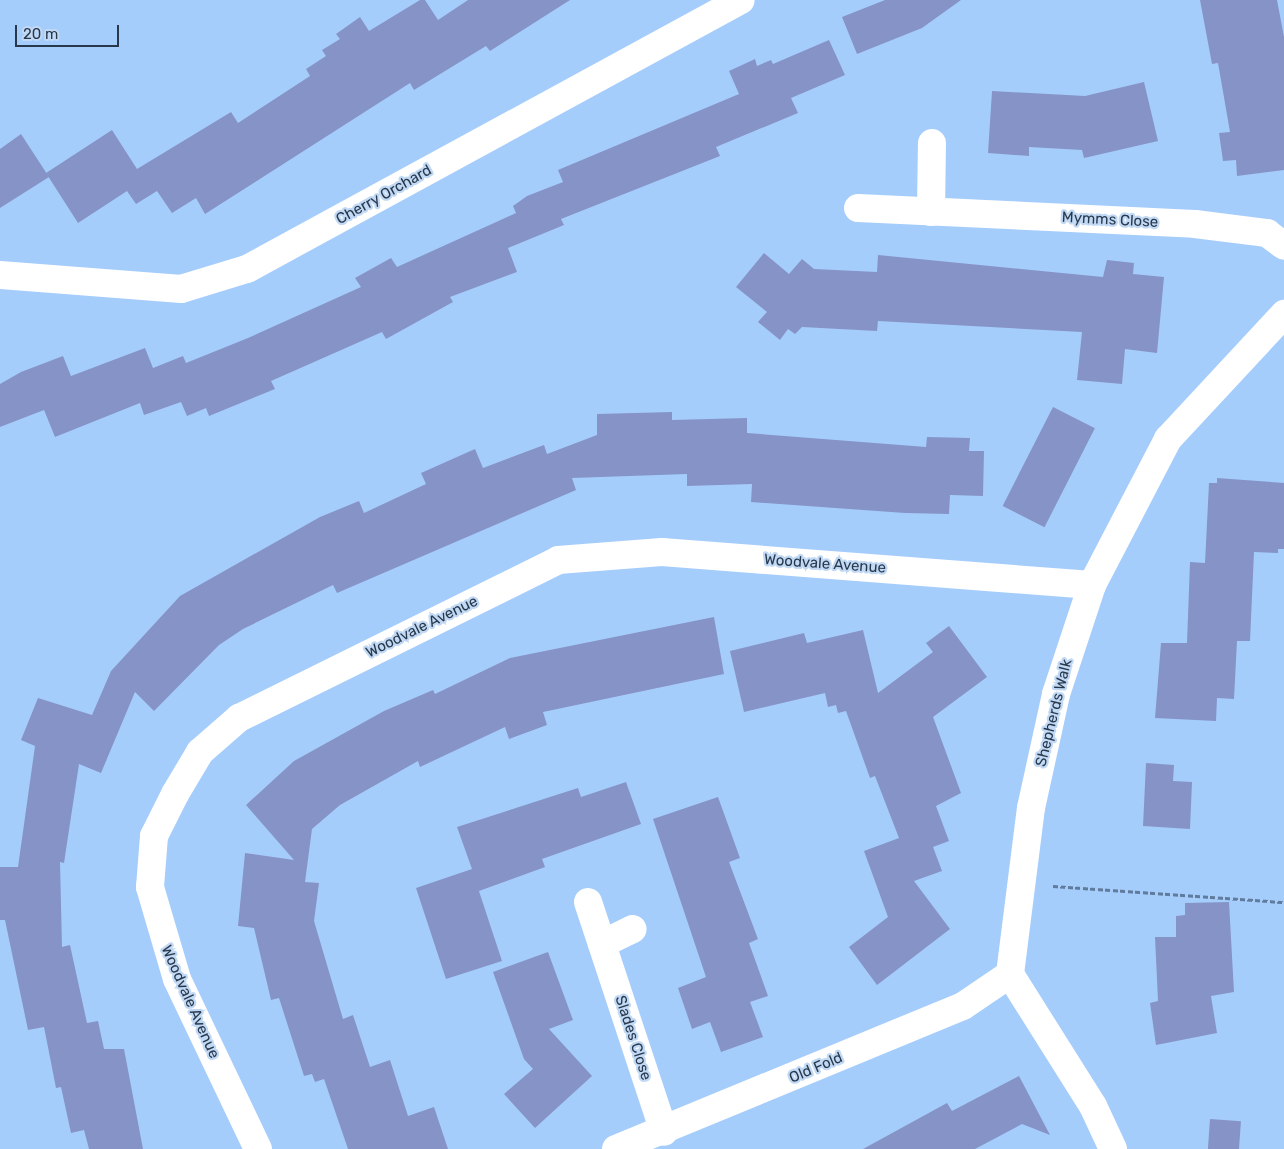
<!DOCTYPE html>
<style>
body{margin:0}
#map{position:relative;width:1284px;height:1149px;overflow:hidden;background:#a5cdfc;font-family:Rubik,sans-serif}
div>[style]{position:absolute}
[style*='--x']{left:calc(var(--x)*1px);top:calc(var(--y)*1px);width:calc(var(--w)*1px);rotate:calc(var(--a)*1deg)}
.building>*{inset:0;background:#8693c7;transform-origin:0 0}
.path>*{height:3px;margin-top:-1.5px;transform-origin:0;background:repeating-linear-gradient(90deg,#607b9b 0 5px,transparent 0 7.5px)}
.street>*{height:28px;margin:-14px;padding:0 14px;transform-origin:14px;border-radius:14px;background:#fff}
span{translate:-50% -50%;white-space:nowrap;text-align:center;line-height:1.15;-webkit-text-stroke:4.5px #c1d9f5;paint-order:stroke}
.street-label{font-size:15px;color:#28384b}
.scale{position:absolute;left:15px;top:25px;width:104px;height:22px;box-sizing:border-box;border:2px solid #28384b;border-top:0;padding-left:6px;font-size:15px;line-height:18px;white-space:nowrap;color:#28384b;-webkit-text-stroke:4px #c1d9f5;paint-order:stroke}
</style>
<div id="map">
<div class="building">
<div style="clip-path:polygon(420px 0,425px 0,438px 20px,468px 0,570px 0,490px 51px,486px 46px,414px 90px,410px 83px,205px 214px,196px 198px,172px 213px,157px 191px,136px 204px,127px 191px,78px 223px,46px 173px,112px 130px,137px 169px,231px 112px,238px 123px,310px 76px,306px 69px,326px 56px,322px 50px,340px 39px,336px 34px,360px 17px,369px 31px)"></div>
<div style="clip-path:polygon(885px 0,961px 0,922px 28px,857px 54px,842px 17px)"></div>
<div style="clip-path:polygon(1200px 0,1277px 0,1284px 37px,1284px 170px,1237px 176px,1236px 160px,1223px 161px,1219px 133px,1230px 132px,1218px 63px,1212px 64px)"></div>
<div style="clip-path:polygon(829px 40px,845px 75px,791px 98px,798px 113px,716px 147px,720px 156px,561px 219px,564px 225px,508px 248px,517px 272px,450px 297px,453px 302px,386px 339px,382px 332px,271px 381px,275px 389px,209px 416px,206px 408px,187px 416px,181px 402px,144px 415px,140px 403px,55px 437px,44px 410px,0 427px,0 384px,21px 372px,63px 356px,71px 376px,145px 348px,153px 368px,183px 356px,186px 363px,248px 338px,361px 287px,355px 278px,391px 258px,397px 267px,516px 213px,513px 206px,527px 196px,563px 182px,558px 170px,739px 94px,729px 71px,755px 59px,757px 66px,771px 60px,773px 64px)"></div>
<div style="clip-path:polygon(1144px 82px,1158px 141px,1084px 158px,1082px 150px,1029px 147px,1029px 156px,988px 153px,992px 91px,1085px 96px)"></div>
<div style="clip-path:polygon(21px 134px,49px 177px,0 208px,0 149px)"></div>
<div style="clip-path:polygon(764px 253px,789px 274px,802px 259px,814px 269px,877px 272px,878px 255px,1103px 277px,1107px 260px,1134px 263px,1133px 274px,1164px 277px,1157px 353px,1125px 349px,1122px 384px,1077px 380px,1082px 332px,878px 321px,877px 331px,802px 327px,795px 334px,788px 329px,780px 340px,758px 322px,767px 312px,736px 287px)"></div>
<div style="left:1053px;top:407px;width:47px;height:111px;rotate:27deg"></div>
<div style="clip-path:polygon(672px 412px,672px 420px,747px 418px,747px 433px,926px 447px,927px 437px,970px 438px,969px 451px,984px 451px,983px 496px,950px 495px,949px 514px,905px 513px,751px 502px,752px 484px,687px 486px,687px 474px,572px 478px,576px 490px,337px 593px,333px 585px,243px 629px,219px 645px,154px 711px,135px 692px,101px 773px,79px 764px,64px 863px,60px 862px,62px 947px,70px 945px,87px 1023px,98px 1021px,104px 1049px,124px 1049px,143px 1149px,89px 1149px,84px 1130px,71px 1133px,61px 1087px,56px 1088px,44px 1027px,28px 1030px,5px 920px,0 920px,0 867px,18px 867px,35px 746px,21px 740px,38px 698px,92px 715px,111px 671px,180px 596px,320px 517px,359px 501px,364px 513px,426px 484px,421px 473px,475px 449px,483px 468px,544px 445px,547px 454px,597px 435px,597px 414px)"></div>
<div style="clip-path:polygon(1217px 478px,1284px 483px,1284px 549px,1278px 549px,1278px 553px,1254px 552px,1250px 641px,1237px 641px,1234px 699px,1217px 698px,1216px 721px,1155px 718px,1161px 643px,1187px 643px,1190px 562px,1205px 563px,1209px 483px,1217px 483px)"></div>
<div style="clip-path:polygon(714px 617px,724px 674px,543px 712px,547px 725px,509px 739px,505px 727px,420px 767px,418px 761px,340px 805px,312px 829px,305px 882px,319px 883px,314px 921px,343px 1019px,353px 1015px,370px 1067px,390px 1060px,408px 1116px,434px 1107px,448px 1149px,348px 1149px,324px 1079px,315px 1082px,312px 1074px,304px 1076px,279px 998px,271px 1000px,254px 928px,238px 926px,245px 853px,294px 860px,246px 805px,294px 761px,384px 711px,433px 690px,435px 694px,510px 658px)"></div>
<div style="clip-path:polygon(949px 626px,987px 677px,933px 717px,961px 793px,936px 806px,949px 841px,933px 847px,942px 871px,914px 881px,950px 929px,877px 985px,849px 947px,888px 917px,864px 851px,899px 838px,875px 776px,870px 778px,846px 711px,838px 713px,836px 705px,828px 707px,825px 693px,744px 712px,730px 651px,804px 633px,807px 643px,863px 630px,878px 693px,933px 652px,926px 643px)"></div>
<div style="clip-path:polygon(1146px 763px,1174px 765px,1173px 781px,1192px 782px,1190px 829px,1143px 826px)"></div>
<div style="clip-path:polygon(626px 782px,641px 824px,542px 859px,545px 867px,479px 891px,474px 876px,502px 961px,446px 979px,416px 888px,472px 869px,457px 827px,578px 788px,581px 797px)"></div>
<div style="clip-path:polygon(718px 797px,740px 858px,729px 862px,758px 939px,749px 943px,768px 996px,750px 1002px,763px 1037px,721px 1052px,710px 1022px,692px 1029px,678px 988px,706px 977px,653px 819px)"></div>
<div style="clip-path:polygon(1229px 902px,1234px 992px,1211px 996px,1217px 1033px,1156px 1045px,1150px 1003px,1158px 1001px,1155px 937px,1176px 937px,1176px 916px,1185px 915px,1185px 903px)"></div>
<div style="clip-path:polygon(548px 952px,573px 1020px,549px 1029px,592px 1076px,535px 1128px,504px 1094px,533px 1069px,524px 1059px,493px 972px)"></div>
<div style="clip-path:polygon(1019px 1076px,1050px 1135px,1022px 1124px,975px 1149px,863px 1149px,947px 1103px,952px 1111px)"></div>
<div style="left:1210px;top:1119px;width:31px;height:30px;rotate:4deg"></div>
</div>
<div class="path">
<div style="--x:1053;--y:886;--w:232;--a:4"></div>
</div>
<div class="street">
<div style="--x:858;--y:208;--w:337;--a:2.7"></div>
<div style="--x:1195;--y:224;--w:73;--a:7.1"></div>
<div style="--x:1267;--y:233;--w:21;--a:37"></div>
<div style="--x:931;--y:212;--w:69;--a:-89.2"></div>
<div style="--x:0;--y:275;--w:182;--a:4.4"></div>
<div style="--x:181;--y:289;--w:69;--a:-16.9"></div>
<div style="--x:247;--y:269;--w:562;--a:-28.57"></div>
<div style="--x:588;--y:902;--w:242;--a:71.7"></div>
<div style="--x:602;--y:944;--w:34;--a:-26"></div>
<div style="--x:258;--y:1149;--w:188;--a:-115.5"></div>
<div style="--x:177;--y:979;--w:96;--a:-106.4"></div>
<div style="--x:150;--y:887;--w:51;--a:-85.5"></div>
<div style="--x:154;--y:836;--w:47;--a:-63.4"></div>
<div style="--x:175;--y:794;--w:49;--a:-59.2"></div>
<div style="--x:200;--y:752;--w:52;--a:-41.1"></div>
<div style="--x:239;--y:718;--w:356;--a:-26.3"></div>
<div style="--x:558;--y:560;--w:104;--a:-4.4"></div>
<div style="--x:662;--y:552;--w:431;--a:4.4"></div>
<div style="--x:616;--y:1149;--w:375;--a:-22.4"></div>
<div style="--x:963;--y:1006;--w:57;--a:-34.2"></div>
<div style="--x:1113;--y:1149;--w:47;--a:-114.9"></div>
<div style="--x:1093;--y:1106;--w:156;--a:-122.2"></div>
<div style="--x:1010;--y:974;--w:167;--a:-82.8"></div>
<div style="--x:1031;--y:808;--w:117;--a:-77.6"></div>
<div style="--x:1056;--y:694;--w:115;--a:-71.7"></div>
<div style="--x:1092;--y:585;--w:165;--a:-62.5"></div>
<div style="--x:1168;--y:439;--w:171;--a:-47.1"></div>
</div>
<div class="street-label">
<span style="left:384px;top:195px;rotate:-29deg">Cherry Orchard</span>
<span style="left:1110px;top:220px;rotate:3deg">Mymms Close</span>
<span style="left:825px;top:564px;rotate:4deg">Woodvale Avenue</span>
<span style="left:422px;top:627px;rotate:-26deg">Woodvale Avenue</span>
<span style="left:1054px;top:713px;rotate:-76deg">Shepherds Walk</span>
<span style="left:190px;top:1002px;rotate:66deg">Woodvale Avenue</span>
<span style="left:633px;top:1038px;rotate:72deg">Slades Close</span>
<span style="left:816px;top:1068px;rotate:-23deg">Old Fold</span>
</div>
<div class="scale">20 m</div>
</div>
